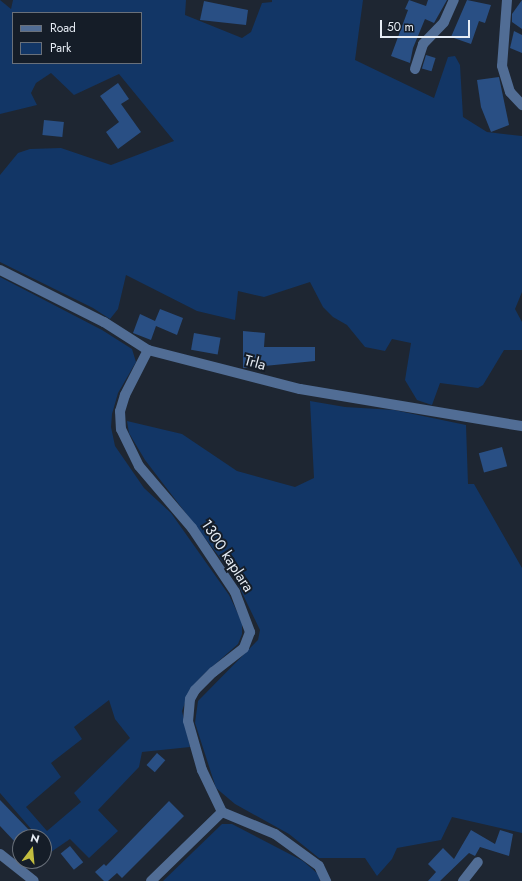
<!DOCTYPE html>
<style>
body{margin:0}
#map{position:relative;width:522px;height:881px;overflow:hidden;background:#1e2632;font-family:Jost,sans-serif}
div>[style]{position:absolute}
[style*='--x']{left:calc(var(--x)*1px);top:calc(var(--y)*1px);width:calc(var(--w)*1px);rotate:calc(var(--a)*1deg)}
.green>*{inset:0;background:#123666}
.building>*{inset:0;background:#294f84;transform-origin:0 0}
.minor>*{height:10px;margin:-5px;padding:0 5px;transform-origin:5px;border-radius:5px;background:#516d95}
span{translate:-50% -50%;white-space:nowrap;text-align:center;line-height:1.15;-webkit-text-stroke:4px #151d28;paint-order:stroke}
.street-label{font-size:15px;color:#e6ecf4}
.legend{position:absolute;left:12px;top:12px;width:130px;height:52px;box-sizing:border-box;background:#151d28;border:1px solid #69707a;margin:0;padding:5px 7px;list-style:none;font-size:12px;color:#e6ecf4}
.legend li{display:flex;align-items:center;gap:8px;height:20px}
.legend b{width:20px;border:1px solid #69707a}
.north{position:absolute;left:12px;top:829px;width:40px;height:40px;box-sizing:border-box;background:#151d28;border:1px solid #69707a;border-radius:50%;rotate:16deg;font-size:11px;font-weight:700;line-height:16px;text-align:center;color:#e6ecf4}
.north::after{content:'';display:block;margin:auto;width:14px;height:18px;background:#c2bd3f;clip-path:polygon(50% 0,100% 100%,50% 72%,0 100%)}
.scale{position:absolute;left:380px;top:20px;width:90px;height:18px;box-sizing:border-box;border:2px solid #e6ecf4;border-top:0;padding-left:5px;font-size:12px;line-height:14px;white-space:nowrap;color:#e6ecf4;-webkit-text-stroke:3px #151d28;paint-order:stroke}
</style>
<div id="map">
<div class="green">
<div style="clip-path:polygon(evenodd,0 0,11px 9px,13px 0,186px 0,185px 15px,242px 38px,251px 32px,262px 3px,272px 2px,272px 0,363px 0,355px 60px,434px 98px,448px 57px,455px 56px,460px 65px,463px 117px,487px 132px,522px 136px,522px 292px,515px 309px,522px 322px,522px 350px,504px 350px,483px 385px,478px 388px,440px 383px,432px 405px,417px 400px,405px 380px,411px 343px,392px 339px,385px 351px,365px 347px,347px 325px,333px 317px,323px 307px,310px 282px,264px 297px,238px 291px,235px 320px,197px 311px,126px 275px,118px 309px,110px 319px,93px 308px,0 262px,0 175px,18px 153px,30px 149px,61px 148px,111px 165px,174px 141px,119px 74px,74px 95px,51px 73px,36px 83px,31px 93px,37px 105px,0 114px,0 0,13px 13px,141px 13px,141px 63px,13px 63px,13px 13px)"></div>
<div style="clip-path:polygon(evenodd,0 277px,102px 330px,132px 349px,136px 362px,118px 393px,112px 414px,111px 427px,115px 446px,144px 488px,171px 513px,229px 595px,242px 622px,242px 634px,238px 644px,204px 674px,190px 689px,182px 711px,190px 747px,142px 752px,139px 767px,98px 810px,118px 831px,89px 858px,70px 839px,51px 852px,44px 844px,44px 837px,38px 837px,0 793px,0 277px,109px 700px,115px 719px,130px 738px,74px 793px,81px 802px,47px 831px,26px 807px,61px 777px,51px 763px,82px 739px,74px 727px,109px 700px)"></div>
<div style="clip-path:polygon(310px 401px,345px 407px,394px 410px,466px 425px,468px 484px,474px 484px,522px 568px,522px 833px,452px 817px,441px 840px,397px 848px,392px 859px,377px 876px,365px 858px,319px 858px,289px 834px,235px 804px,216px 788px,195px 723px,198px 701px,258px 640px,260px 630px,234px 576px,145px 460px,129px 433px,127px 421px,182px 434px,237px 471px,295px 487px,314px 478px)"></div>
<div style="clip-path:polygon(222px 824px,232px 824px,303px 861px,318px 874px,320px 881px,163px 881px)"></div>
</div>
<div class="building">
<div style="clip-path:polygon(409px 0,426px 6px,428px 0,447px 0,434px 23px,425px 19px,413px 48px,410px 63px,391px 56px,408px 10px,405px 9px)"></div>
<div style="clip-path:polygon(467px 0,491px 5px,485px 23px,479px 21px,471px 44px,451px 37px)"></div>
<div style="clip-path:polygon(522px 0,522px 29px,512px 22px,512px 14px)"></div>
<div style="clip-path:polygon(204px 1px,248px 10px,246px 25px,200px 20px)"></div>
<div style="clip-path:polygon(514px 31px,522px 35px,522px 53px,510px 48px)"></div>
<div style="left:426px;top:55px;width:10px;height:14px;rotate:17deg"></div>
<div style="clip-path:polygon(499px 77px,509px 125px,491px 132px,481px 107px,477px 80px)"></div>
<div style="clip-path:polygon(118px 83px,129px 99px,121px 104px,141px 132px,118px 149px,106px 132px,119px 122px,100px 96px)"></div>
<div style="left:44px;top:120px;width:20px;height:15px;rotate:6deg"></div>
<div style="clip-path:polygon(160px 309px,183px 318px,177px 335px,156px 326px,151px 340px,133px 333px,140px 314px,155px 321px)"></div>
<div style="clip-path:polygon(243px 331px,265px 333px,264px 347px,315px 347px,315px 361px,243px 368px)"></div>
<div style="left:194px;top:333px;width:27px;height:17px;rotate:10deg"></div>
<div style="left:502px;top:447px;width:20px;height:24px;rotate:75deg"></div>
<div style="left:157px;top:753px;width:11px;height:16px;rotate:41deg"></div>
<div style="clip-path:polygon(0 800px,29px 830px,16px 843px,0 826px)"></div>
<div style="clip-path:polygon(169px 801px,184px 816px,122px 878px,117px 873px,108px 881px,104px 881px,95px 872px,104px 864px,106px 866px)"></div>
<div style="clip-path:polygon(471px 830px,495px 844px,500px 830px,513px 834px,509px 856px,480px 847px,475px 856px,469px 853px,440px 881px,428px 881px,436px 872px,428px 864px,443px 848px,454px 859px)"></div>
<div style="left:70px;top:846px;width:21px;height:12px;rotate:51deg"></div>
</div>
<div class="minor">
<div style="--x:507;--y:0;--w:66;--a:94.3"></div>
<div style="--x:502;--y:66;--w:27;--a:73"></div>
<div style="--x:510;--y:92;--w:18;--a:47"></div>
<div style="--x:415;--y:69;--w:26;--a:-72"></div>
<div style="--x:423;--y:44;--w:30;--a:-46"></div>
<div style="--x:444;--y:22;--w:24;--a:-66"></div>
<div style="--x:0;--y:270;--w:116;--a:26.6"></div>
<div style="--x:104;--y:322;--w:52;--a:32.5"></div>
<div style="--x:148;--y:350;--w:157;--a:14.4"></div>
<div style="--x:300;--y:389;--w:225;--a:9.5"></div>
<div style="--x:148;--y:350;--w:51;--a:117.1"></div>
<div style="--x:125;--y:395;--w:17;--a:107"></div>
<div style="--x:120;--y:411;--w:18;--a:87"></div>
<div style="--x:121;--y:429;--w:41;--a:64.1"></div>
<div style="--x:139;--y:466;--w:82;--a:49.5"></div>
<div style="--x:192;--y:528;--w:77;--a:56.1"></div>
<div style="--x:235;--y:592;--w:43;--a:69.4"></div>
<div style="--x:250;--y:632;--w:17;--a:111"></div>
<div style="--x:244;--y:648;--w:39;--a:142"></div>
<div style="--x:213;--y:672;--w:25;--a:135"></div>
<div style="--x:195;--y:690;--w:10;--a:119"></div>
<div style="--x:190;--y:699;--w:22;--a:95"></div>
<div style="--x:188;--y:721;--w:51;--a:74.1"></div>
<div style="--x:202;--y:770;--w:47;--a:64.5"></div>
<div style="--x:222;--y:812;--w:57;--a:22.5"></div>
<div style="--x:275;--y:834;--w:54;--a:36"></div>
<div style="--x:319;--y:866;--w:17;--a:65"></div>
<div style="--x:0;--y:854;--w:43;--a:38.5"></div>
<div style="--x:151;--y:881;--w:99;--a:-44.2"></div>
<div style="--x:463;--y:881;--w:24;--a:-52"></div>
</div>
<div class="street-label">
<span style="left:255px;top:363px;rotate:15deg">Trla</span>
<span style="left:227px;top:556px;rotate:57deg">1300 kaplara</span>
</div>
<ul class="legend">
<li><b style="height:5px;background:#516d95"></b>Road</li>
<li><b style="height:11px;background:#123666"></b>Park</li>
</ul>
<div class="north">N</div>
<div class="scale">50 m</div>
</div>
